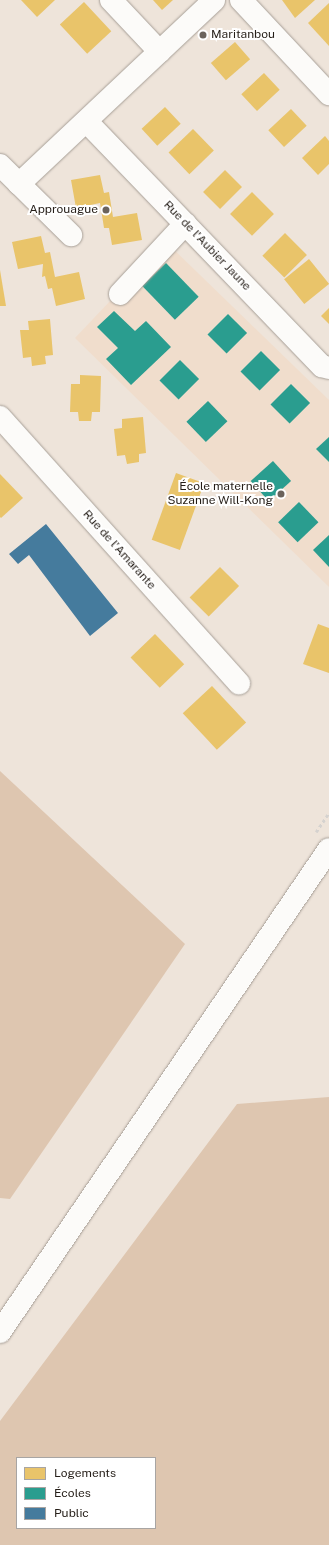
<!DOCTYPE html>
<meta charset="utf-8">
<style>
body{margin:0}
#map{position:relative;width:329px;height:1545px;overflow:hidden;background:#eee4da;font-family:"Public Sans",sans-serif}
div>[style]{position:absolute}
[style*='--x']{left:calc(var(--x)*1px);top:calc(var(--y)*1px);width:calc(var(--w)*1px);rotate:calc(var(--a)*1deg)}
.built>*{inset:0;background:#f0ddcc}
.green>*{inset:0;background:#dec6b0}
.homes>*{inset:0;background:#e9c46a;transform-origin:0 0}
.schools>*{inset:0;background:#2a9d8f;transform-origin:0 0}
.public>*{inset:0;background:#457b9d}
.path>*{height:2.5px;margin-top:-1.25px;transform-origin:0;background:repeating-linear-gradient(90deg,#d5d2cf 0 3px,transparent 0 6px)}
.roads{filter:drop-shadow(0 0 1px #a79f97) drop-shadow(0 0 1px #a79f97)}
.minor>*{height:22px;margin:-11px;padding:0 11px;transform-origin:11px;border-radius:11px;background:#fcfbf9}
.dots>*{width:11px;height:11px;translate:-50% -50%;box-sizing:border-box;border:2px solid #fff;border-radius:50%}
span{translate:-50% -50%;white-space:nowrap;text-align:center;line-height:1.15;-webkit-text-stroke:4px #fff;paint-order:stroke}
.poi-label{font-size:12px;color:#251e18}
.left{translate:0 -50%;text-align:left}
.right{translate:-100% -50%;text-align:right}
.street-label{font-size:12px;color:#251e18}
.legend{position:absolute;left:16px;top:1457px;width:140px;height:72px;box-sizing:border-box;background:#fff;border:1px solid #a8a5a3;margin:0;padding:5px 7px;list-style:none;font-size:12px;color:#251e18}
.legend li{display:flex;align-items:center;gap:8px;height:20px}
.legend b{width:20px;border:1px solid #a8a5a3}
</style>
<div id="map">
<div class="built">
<div style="clip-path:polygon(166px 242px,329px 400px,329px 587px,75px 338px)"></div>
</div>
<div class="green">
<div style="clip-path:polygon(0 771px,185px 944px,10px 1199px,0 1198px)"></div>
<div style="clip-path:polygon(evenodd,329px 1097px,329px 1545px,0 1545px,0 1421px,237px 1104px,329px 1097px,17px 1458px,155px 1458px,155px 1528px,17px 1528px,17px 1458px)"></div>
</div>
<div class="homes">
<div style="clip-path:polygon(21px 0,55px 0,37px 17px)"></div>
<div style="clip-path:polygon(153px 0,173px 0,162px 10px)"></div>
<div style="clip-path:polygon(282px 0,315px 0,295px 18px)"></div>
<div style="left:84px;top:2px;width:40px;height:33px;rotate:47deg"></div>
<div style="clip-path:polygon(329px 3px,329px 46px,308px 23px)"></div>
<div style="left:235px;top:42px;width:23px;height:32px;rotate:49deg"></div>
<div style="left:264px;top:73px;width:23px;height:31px;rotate:47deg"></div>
<div style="left:165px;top:107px;width:23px;height:32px;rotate:47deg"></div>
<div style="left:291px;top:109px;width:23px;height:31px;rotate:47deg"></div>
<div style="left:193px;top:129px;width:30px;height:34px;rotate:46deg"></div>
<div style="clip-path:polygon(325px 136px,329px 141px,329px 164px,318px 175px,302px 158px)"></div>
<div style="left:225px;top:170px;width:24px;height:31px;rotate:45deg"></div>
<div style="clip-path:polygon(100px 175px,104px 193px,109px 192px,113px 217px,137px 213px,142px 240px,112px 245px,109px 228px,104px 228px,100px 203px,76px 208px,71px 180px)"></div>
<div style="left:252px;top:192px;width:31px;height:31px;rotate:45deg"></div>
<div style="left:285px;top:233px;width:31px;height:32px;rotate:45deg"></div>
<div style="clip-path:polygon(41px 236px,45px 253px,50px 252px,55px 277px,79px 272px,85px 299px,56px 306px,52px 288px,48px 289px,45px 276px,42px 277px,43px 264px,18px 269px,12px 242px)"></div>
<div style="left:309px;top:259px;width:32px;height:32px;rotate:51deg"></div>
<div style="clip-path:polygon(0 270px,6px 306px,0 306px)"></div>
<div style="clip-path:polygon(329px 308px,329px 324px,321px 316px)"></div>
<div style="clip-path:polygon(50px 319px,53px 355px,45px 356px,46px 364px,32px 366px,31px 357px,23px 358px,20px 330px,29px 330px,28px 321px)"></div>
<div style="clip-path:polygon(80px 375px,101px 376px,100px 412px,92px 412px,91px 421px,79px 421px,78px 412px,70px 412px,71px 384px,80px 384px)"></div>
<div style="clip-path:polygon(143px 417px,146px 453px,139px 454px,139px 462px,127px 464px,125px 455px,117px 456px,114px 429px,122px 428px,122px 419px)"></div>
<div style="left:176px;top:473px;width:30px;height:71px;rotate:20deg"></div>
<div style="clip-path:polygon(0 474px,23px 498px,1px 518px,0 517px)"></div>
<div style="left:220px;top:567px;width:27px;height:43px;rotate:45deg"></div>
<div style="clip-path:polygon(318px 624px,329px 628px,329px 673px,303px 664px)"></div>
<div style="left:155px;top:634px;width:42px;height:34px;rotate:46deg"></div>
<div style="left:212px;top:686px;width:50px;height:40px;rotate:47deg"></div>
</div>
<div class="schools">
<div style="left:166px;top:263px;width:47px;height:33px;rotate:46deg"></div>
<div style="clip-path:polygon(114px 311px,135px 331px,146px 321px,171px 347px,131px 385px,106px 359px,118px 348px,97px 327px)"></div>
<div style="left:228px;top:314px;width:27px;height:29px;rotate:45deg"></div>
<div style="left:261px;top:351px;width:27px;height:29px;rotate:45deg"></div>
<div style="left:180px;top:360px;width:27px;height:29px;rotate:45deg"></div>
<div style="left:291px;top:384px;width:27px;height:29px;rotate:45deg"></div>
<div style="left:208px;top:401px;width:28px;height:30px;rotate:46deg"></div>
<div style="clip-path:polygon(329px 437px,329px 462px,316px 449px)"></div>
<div style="left:273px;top:461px;width:27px;height:30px;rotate:48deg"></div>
<div style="left:299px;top:502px;width:28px;height:29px;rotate:46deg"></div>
<div style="clip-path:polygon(329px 535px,329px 567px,313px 550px)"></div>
</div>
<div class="public">
<div style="clip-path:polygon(46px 524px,118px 613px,90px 636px,29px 555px,18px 564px,9px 554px)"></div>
</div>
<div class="path">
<div style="--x:316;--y:832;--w:23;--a:-56"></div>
</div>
<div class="roads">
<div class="minor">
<div style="--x:111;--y:0;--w:71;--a:46.7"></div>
<div style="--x:241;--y:0;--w:129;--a:46.9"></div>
<div style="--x:87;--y:122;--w:339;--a:46.1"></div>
<div style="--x:322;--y:366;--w:7;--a:16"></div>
<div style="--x:0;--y:165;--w:100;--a:44.6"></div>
<div style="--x:19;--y:184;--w:268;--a:-43.3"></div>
<div style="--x:120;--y:294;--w:96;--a:-47.1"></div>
<div style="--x:0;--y:417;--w:358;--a:48.1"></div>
<div style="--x:0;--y:1332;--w:584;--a:-55.74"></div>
</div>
</div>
<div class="dots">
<div style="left:203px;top:35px;background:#6b635c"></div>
<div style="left:106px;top:210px;background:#6b635c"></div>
<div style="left:281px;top:494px;background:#6b635c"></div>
</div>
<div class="poi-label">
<span class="left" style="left:211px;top:35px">Maritanbou</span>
<span class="right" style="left:98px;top:210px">Approuague</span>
<span class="right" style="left:273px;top:494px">École maternelle<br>Suzanne Will-Kong</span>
</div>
<div class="street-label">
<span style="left:207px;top:246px;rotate:46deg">Rue de l'Aubier Jaune</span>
<span style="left:119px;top:550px;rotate:48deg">Rue de l'Amarante</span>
</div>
<ul class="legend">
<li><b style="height:11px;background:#e9c46a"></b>Logements</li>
<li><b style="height:11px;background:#2a9d8f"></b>Écoles</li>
<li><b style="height:11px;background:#457b9d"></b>Public</li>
</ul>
</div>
